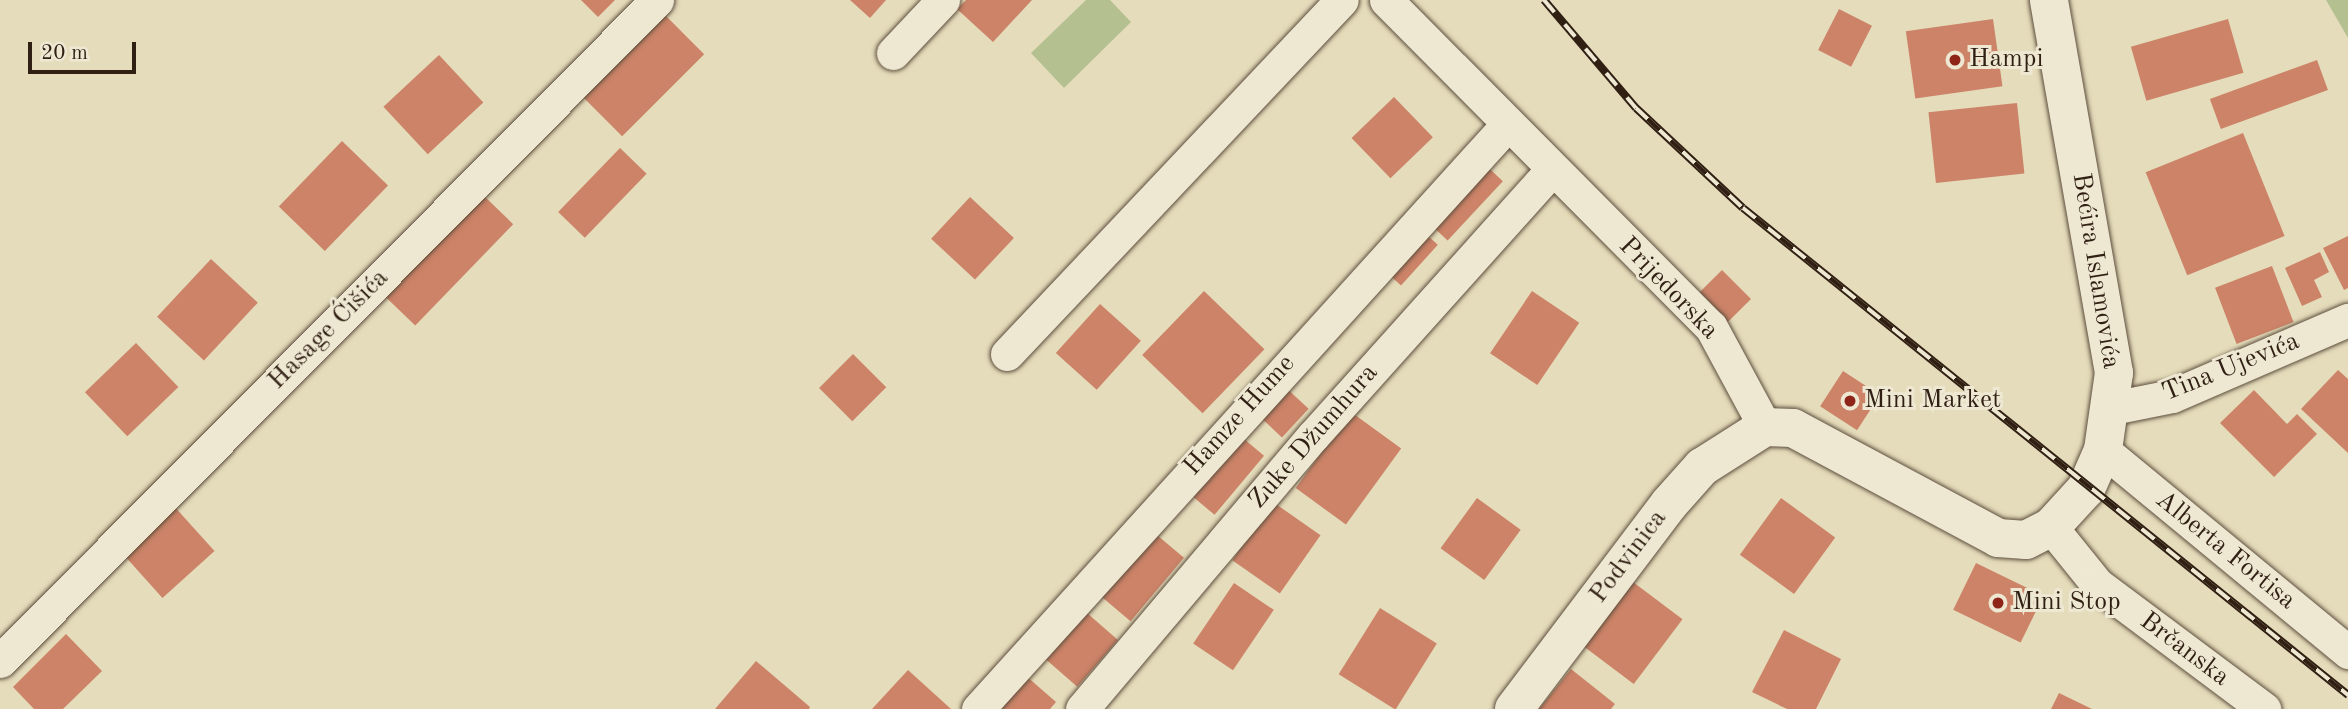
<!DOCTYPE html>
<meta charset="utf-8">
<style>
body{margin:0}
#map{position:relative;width:2348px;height:709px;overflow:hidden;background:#e5dcbb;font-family:"Old Standard TT",serif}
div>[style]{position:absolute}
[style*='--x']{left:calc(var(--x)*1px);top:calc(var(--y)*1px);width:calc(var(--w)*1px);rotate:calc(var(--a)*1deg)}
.green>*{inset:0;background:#b5c090}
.building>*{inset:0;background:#cc8368;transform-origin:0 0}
.roads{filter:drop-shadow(0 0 2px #5d4e3d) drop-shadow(0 0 2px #5d4e3d)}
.minor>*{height:33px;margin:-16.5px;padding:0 16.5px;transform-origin:16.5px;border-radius:16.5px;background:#eee8d3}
.tertiary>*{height:38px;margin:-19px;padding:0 19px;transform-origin:19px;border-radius:19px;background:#eee8d3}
.rail>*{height:8px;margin-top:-4px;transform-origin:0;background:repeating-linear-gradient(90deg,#eee8d3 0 16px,#301f13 0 32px);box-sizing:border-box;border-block:2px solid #301f13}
.dots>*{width:19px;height:19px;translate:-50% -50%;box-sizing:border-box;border:4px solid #eee8d3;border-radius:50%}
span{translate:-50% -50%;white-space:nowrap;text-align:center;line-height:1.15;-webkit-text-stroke:6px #eee8d3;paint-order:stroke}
.poi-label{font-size:26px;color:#301f13}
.left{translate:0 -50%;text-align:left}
.street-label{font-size:26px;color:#301f13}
.scale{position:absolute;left:28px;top:42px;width:108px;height:32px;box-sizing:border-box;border:4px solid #301f13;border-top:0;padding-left:9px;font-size:21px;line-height:24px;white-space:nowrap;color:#301f13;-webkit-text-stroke:5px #eee8d3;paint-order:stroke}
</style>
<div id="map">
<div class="green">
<div style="clip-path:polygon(1086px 0,1110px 0,1131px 22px,1064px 88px,1031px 53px)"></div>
<div style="clip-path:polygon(2326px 0,2348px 0,2348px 38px)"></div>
</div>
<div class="building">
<div style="clip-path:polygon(581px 0,615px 0,598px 17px)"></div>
<div style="clip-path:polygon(850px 0,886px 0,870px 18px)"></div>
<div style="clip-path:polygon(966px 0,1032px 0,993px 42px,957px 9px)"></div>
<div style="left:1839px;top:9px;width:37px;height:46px;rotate:27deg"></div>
<div style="left:666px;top:16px;width:54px;height:116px;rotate:45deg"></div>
<div style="left:1993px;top:19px;width:68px;height:88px;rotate:82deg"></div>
<div style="left:2228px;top:19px;width:56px;height:101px;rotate:74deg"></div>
<div style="left:439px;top:55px;width:65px;height:76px;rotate:47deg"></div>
<div style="left:2317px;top:60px;width:32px;height:114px;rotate:70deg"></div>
<div style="left:1394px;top:97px;width:56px;height:59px;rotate:46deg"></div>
<div style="left:2017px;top:103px;width:71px;height:89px;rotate:84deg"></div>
<div style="left:2243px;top:133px;width:111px;height:105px;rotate:68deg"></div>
<div style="left:342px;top:141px;width:64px;height:91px;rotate:44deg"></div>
<div style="left:620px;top:148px;width:37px;height:89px;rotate:44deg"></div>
<div style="left:1478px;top:158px;width:34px;height:81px;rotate:43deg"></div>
<div style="left:483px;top:195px;width:42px;height:141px;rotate:44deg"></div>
<div style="left:970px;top:197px;width:60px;height:57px;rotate:43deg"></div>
<div style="left:1417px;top:226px;width:28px;height:55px;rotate:42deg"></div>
<div style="clip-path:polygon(2348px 236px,2348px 288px,2344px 290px,2323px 248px)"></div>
<div style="clip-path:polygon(2320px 252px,2329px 272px,2314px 280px,2322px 297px,2302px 306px,2285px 268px)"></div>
<div style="left:211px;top:259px;width:64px;height:79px;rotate:43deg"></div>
<div style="left:2272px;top:266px;width:60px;height:61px;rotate:69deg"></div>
<div style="left:1722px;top:270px;width:41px;height:33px;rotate:45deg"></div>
<div style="left:1204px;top:291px;width:84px;height:89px;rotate:44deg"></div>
<div style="left:1532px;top:291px;width:57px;height:75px;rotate:34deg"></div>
<div style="left:1100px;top:304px;width:55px;height:66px;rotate:42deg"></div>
<div style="left:136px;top:343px;width:61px;height:71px;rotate:46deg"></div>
<div style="left:853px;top:354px;width:47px;height:48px;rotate:45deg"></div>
<div style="clip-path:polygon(2338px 370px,2348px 379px,2348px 453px,2301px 409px)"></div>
<div style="left:1843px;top:371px;width:44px;height:42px;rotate:33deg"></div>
<div style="left:1283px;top:385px;width:35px;height:39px;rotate:43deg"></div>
<div style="clip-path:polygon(2254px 390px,2287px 424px,2297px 414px,2317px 434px,2274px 477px,2220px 423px)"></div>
<div style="left:1351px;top:412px;width:62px;height:94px;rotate:36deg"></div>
<div style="left:1238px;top:434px;width:34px;height:77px;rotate:40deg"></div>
<div style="left:1477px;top:498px;width:54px;height:62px;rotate:36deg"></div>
<div style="left:1781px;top:498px;width:67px;height:70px;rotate:36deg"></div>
<div style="left:1273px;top:502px;width:58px;height:71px;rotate:35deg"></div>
<div style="left:173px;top:505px;width:62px;height:70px;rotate:48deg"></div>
<div style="left:1151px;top:530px;width:43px;height:83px;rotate:40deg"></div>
<div style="left:1976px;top:563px;width:75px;height:52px;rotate:26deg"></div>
<div style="left:1629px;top:579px;width:67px;height:81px;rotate:37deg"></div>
<div style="left:1234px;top:583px;width:48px;height:73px;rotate:34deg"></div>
<div style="left:1380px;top:608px;width:67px;height:78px;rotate:32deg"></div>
<div style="left:1087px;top:613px;width:41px;height:62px;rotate:41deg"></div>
<div style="clip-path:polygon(1784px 630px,1841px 659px,1816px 709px,1787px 709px,1752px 692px)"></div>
<div style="clip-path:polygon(66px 634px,102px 671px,63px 709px,34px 709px,13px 687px)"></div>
<div style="clip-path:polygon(756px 661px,810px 707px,809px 709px,715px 709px)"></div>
<div style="clip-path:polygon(1571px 669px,1615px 704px,1611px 709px,1539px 709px)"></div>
<div style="clip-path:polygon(908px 670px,951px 709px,872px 709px)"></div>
<div style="clip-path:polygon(1025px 675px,1056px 702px,1050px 709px,996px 709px)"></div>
<div style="clip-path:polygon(2059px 693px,2092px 709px,2051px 709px)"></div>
</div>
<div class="roads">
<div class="minor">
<div style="--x:1386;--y:0;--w:461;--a:45.2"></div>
<div style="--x:1711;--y:327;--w:114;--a:61.6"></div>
<div style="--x:893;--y:53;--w:73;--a:-46.7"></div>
<div style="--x:1007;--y:354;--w:487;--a:-46.6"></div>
<div style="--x:2112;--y:408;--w:61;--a:-11.3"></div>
<div style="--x:2172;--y:396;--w:192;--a:-23.4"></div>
<div style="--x:2103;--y:450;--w:318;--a:39.5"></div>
<div style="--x:2051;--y:527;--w:73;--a:51.1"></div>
<div style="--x:2097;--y:584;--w:209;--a:36.8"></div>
<div style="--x:0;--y:661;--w:932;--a:-45.17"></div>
<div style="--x:978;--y:709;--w:787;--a:-47.83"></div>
<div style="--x:1082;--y:709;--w:358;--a:-49.8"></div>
<div style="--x:1313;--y:436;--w:358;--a:-48.1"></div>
</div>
<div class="tertiary">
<div style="--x:1514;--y:709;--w:257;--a:-52.9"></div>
<div style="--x:1669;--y:504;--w:50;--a:-48.3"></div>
<div style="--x:1702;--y:467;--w:75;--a:-32.4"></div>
<div style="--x:1765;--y:427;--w:28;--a:2"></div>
<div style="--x:1793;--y:428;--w:233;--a:28.2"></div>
<div style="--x:1998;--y:538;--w:28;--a:4"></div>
<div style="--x:2026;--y:540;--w:28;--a:-27"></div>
<div style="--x:2051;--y:527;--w:52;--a:-47.4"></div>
<div style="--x:2086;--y:489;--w:43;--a:-66.4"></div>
<div style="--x:2103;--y:450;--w:78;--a:-81.9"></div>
<div style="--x:2114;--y:373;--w:379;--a:-99.9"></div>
</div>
</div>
<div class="rail">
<div style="--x:1544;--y:0;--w:142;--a:49.6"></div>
<div style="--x:1636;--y:108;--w:146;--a:43.1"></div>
<div style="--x:1743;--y:208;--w:777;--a:38.83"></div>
</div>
<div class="dots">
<div style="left:1955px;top:60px;background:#8f2418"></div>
<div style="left:1850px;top:401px;background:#8f2418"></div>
<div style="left:1998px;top:603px;background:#8f2418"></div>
</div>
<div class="poi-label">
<span class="left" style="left:1969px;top:60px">Hampi</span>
<span class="left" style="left:1864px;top:401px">Mini Market</span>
<span class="left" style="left:2012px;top:603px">Mini Stop</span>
</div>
<div class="street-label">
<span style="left:2095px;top:271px;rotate:81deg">Bećira Islamovića</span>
<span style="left:1668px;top:289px;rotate:46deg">Prijedorska</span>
<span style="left:329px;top:330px;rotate:-45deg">Hasage Ćišića</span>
<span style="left:2231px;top:368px;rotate:-22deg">Tina Ujevića</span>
<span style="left:1240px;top:416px;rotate:-48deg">Hamze Hume</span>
<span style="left:1314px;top:437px;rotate:-49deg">Zuke Džumhura</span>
<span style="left:2225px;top:551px;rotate:39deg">Alberta Fortisa</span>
<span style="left:1629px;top:557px;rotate:-53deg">Podvinica</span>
<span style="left:2184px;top:650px;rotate:37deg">Brčanska</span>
</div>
<div class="scale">20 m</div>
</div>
